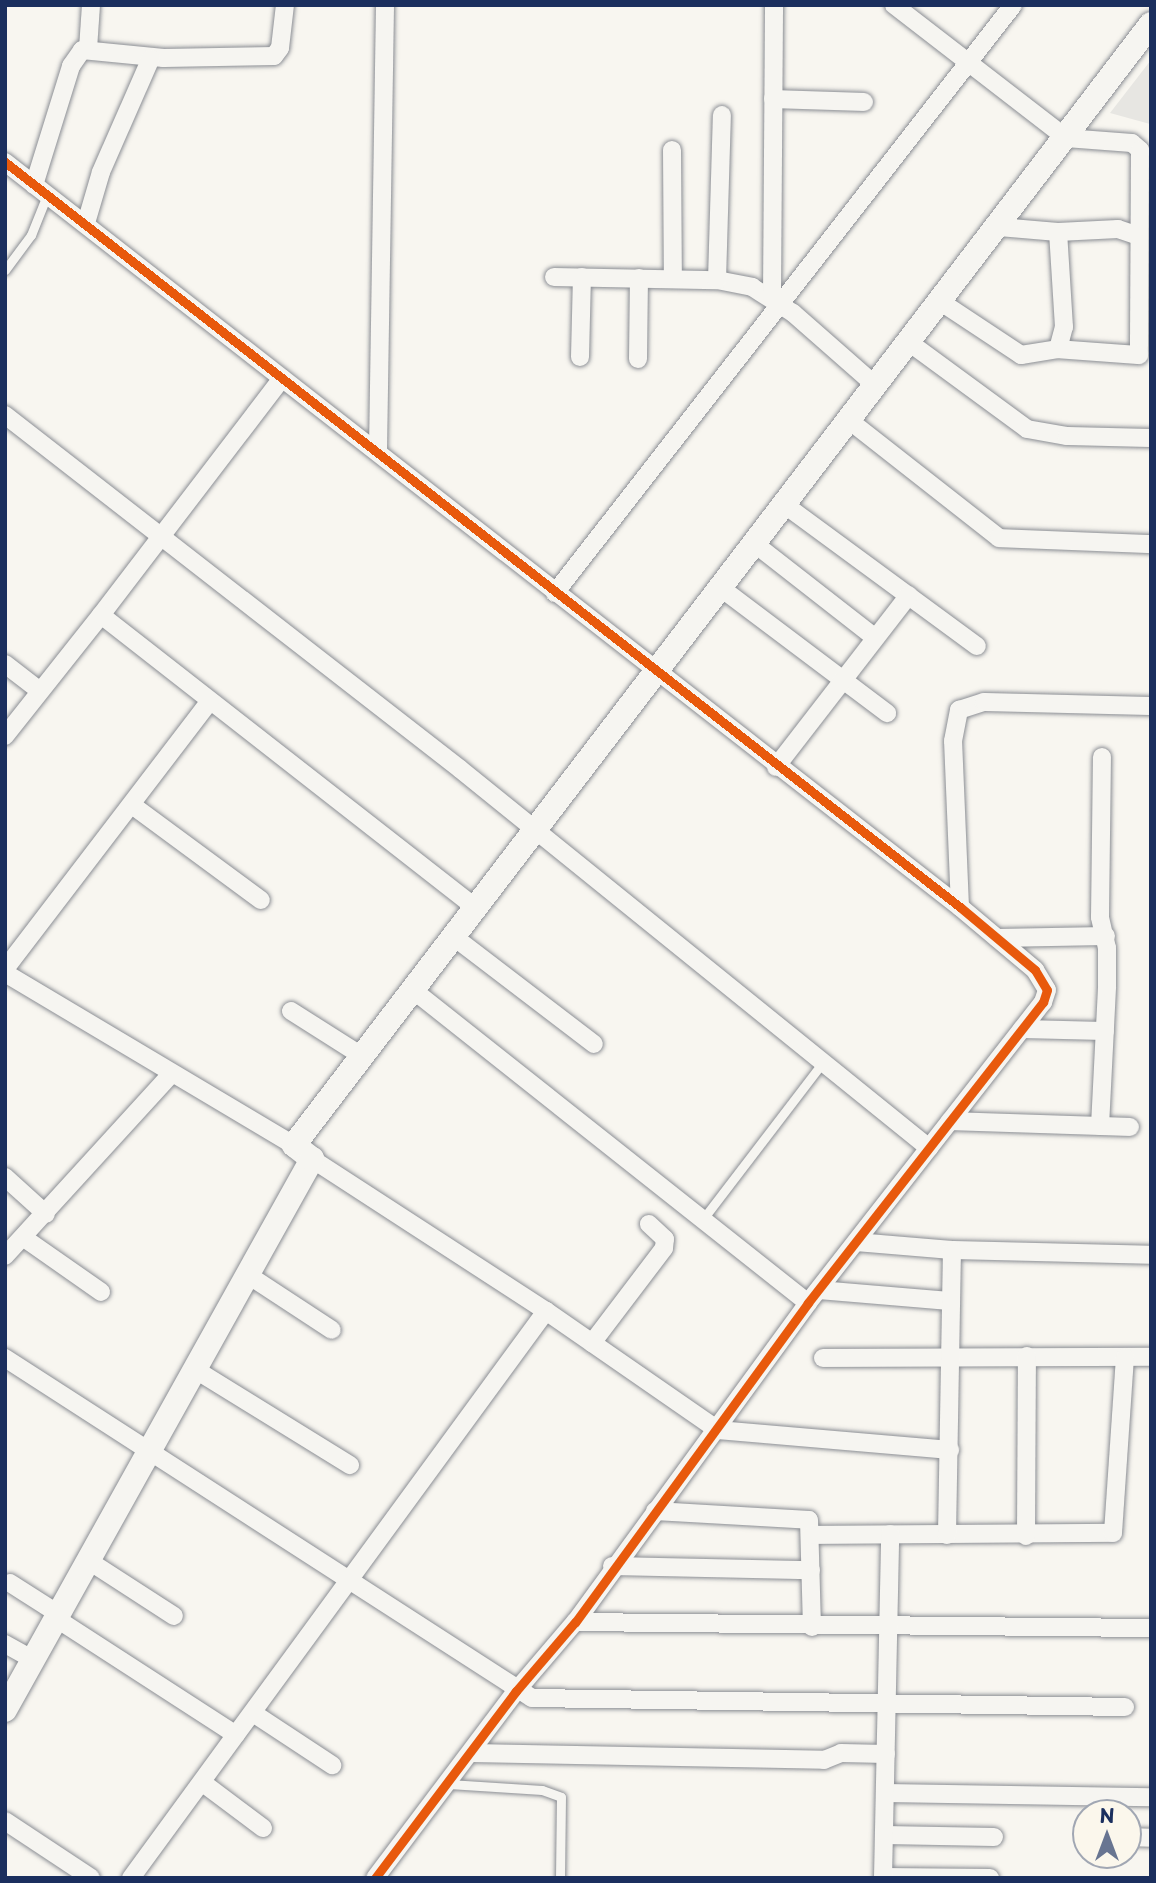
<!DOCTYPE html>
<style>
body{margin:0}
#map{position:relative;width:1156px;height:1883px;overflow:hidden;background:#f8f6f0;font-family:"Playpen Sans",sans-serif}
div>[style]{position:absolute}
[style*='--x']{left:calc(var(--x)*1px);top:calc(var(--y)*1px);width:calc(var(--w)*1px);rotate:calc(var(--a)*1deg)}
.built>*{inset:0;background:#e7e6e2}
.roads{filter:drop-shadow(0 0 2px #8b8e94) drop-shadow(0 0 2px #8b8e94)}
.lane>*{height:9px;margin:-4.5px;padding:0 4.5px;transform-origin:4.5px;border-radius:4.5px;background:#f6f5f1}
.street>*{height:18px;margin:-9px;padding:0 9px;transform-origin:9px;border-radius:9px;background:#f6f5f1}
.secondary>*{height:24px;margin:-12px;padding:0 12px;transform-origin:12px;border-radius:12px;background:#f6f5f1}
.cycleway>*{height:9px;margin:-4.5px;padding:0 4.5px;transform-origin:4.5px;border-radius:4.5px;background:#e8590c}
span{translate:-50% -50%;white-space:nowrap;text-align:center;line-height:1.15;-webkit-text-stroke:6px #fbf7ec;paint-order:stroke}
.frame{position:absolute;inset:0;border:7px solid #1b2f5e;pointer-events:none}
.north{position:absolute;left:1072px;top:1799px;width:70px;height:70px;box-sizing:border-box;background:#fbf7ec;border:2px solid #a1a7b3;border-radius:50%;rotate:0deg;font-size:19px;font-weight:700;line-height:28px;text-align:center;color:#1b2f5e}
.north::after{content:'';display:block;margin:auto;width:24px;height:32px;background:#687591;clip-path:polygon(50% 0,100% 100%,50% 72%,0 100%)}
</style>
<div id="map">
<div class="built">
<div style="clip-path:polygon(1151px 60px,1151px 140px,1150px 124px,1110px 113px)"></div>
</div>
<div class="roads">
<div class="lane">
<div style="--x:5;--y:270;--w:44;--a:-53.4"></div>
<div style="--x:31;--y:235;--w:43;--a:-68.2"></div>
<div style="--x:703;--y:1219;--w:198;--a:-52.6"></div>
<div style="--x:449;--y:1784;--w:93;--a:3.7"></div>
<div style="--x:542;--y:1790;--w:20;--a:20"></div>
<div style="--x:561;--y:1797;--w:81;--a:90.7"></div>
</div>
<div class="street">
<div style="--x:894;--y:5;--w:217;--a:37.7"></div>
<div style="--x:1066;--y:138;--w:66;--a:4.3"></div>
<div style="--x:1132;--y:143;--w:11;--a:41"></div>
<div style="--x:1140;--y:150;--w:205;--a:90.3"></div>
<div style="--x:1139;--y:355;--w:81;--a:-175.8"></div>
<div style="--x:88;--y:49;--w:44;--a:-86.1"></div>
<div style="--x:773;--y:99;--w:91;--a:1.9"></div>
<div style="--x:672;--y:150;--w:129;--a:89.6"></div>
<div style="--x:5;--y:162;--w:1211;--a:37.96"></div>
<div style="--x:960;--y:907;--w:98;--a:40"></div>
<div style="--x:1035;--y:970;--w:23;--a:59"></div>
<div style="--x:1047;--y:990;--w:13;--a:108"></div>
<div style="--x:1043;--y:1002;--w:382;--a:128"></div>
<div style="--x:808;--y:1303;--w:395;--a:126.1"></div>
<div style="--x:575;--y:1622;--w:91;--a:130.5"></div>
<div style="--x:516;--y:1691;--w:234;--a:127"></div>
<div style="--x:34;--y:185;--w:125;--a:-72.7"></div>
<div style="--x:71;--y:66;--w:19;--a:-55"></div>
<div style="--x:82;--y:50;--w:82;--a:5.6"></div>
<div style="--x:164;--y:58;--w:110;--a:-1"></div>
<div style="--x:274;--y:56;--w:10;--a:-53"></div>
<div style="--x:280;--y:48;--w:43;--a:-83.4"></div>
<div style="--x:86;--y:223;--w:53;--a:-73.6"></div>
<div style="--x:101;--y:172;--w:124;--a:-66.3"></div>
<div style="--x:999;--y:227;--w:59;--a:4.8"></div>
<div style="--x:1058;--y:232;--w:60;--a:-2.9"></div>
<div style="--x:1118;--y:229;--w:21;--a:19"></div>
<div style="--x:554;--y:277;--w:163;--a:1.1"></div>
<div style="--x:717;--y:280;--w:36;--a:11"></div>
<div style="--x:752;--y:287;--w:49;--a:32.4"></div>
<div style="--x:793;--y:313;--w:111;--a:41.3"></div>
<div style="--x:717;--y:280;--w:165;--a:-88.3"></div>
<div style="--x:772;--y:297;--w:292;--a:-89.6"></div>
<div style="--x:941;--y:302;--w:96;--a:33.5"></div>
<div style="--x:1021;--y:355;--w:37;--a:-9"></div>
<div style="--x:1058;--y:349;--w:23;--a:-75"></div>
<div style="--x:1064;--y:327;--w:95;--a:-93.6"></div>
<div style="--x:910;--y:343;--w:145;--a:36.3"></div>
<div style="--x:1027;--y:429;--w:41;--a:9.9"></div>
<div style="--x:1067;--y:436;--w:84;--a:1.4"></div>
<div style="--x:580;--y:357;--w:80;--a:-88.6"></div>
<div style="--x:638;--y:359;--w:81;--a:-89.3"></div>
<div style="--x:5;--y:415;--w:576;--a:37.88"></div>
<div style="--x:460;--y:769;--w:603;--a:38.94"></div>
<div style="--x:850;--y:421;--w:189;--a:38.1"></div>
<div style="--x:999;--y:538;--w:152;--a:2.3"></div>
<div style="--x:378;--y:451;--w:446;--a:-89.1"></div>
<div style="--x:785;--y:505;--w:238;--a:36.3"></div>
<div style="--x:755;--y:544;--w:151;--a:38"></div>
<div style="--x:721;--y:588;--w:208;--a:37"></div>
<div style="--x:555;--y:593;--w:745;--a:-52.08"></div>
<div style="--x:101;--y:615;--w:298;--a:-52.6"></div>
<div style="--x:5;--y:664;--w:44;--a:37.6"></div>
<div style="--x:5;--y:736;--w:154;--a:-51.6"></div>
<div style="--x:101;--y:615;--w:476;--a:38"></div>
<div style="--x:776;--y:767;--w:217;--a:-52.3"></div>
<div style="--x:132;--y:805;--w:160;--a:36.4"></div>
<div style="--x:960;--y:907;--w:166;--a:-92.4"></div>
<div style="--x:953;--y:741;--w:32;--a:-79"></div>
<div style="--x:959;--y:710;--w:26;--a:-18"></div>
<div style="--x:984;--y:702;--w:167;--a:1.4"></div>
<div style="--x:454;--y:937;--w:176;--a:37.4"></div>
<div style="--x:997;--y:938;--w:109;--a:-1.1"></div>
<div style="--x:5;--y:969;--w:337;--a:-52.6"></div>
<div style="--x:5;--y:973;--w:336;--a:30.8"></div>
<div style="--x:413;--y:990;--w:504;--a:38.39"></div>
<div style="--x:291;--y:1011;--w:84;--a:32.4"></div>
<div style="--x:1022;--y:1029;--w:83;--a:1.4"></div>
<div style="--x:950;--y:1121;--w:180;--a:1.9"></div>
<div style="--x:1100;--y:1126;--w:140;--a:-87.1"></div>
<div style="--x:1107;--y:986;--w:38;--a:-90"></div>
<div style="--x:1107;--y:948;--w:32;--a:-103"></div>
<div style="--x:1100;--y:917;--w:160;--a:-89.3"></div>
<div style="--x:312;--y:1159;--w:279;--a:33"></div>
<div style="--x:546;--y:1311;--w:209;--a:34.7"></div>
<div style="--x:718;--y:1430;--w:233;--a:4.9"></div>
<div style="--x:5;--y:1177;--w:55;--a:42.1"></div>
<div style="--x:24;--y:1238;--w:94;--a:35"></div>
<div style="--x:856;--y:1242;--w:96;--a:4.8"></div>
<div style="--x:952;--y:1250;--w:199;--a:1.4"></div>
<div style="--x:5;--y:1256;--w:246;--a:-47.6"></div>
<div style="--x:248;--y:1275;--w:100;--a:33.2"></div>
<div style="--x:819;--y:1290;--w:131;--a:4.8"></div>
<div style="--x:592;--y:1343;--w:119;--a:-52.8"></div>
<div style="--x:664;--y:1248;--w:9;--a:-84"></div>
<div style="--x:665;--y:1239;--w:22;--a:-137"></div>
<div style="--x:5;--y:1358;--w:627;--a:32.83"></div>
<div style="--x:532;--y:1698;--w:593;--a:0.87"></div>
<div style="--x:823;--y:1358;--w:328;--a:-0.2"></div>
<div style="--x:196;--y:1370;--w:181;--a:31.7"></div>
<div style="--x:655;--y:1511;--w:154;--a:3.3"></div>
<div style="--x:809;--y:1520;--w:107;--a:88.4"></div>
<div style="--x:811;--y:1535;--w:302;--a:-0.4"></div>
<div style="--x:1113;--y:1533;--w:176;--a:-86.1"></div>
<div style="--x:947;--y:1535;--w:285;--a:-89"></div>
<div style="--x:1026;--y:1536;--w:180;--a:-89.7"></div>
<div style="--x:89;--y:1561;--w:101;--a:32.9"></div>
<div style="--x:612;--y:1566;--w:199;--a:1.2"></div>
<div style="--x:10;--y:1583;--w:59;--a:32.6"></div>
<div style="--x:57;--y:1619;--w:213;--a:32.9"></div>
<div style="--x:575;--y:1622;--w:576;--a:0.6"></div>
<div style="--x:5;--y:1644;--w:33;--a:29"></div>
<div style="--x:253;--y:1713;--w:95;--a:33.4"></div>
<div style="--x:471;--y:1753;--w:353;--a:1.1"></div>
<div style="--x:824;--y:1760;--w:18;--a:-22"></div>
<div style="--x:841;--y:1753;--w:45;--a:1.3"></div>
<div style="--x:203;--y:1783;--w:75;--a:36.9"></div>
<div style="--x:885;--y:1793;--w:266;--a:0.9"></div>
<div style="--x:5;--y:1821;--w:103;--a:33.5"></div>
<div style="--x:884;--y:1835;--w:110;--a:1"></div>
<div style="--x:1128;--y:1837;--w:23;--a:2"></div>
<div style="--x:883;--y:1877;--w:107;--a:0.5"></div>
<div style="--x:131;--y:1878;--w:703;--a:-53.8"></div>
<div style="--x:883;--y:1878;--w:344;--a:-88.8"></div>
</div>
<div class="secondary">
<div style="--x:5;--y:1710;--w:631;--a:-60.87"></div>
<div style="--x:312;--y:1159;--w:23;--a:-142"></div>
<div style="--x:294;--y:1145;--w:1411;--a:-52.6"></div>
</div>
</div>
<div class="cycleway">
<div style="--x:5;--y:162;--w:1211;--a:37.96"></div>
<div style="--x:960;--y:907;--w:98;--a:40"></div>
<div style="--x:1035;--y:970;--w:23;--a:59"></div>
<div style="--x:1047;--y:990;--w:13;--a:108"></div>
<div style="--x:1043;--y:1002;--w:382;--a:128"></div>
<div style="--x:808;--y:1303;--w:395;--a:126.1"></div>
<div style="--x:575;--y:1622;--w:91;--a:130.5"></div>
<div style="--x:516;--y:1691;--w:234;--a:127"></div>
</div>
<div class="frame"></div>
<div class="north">N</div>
</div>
